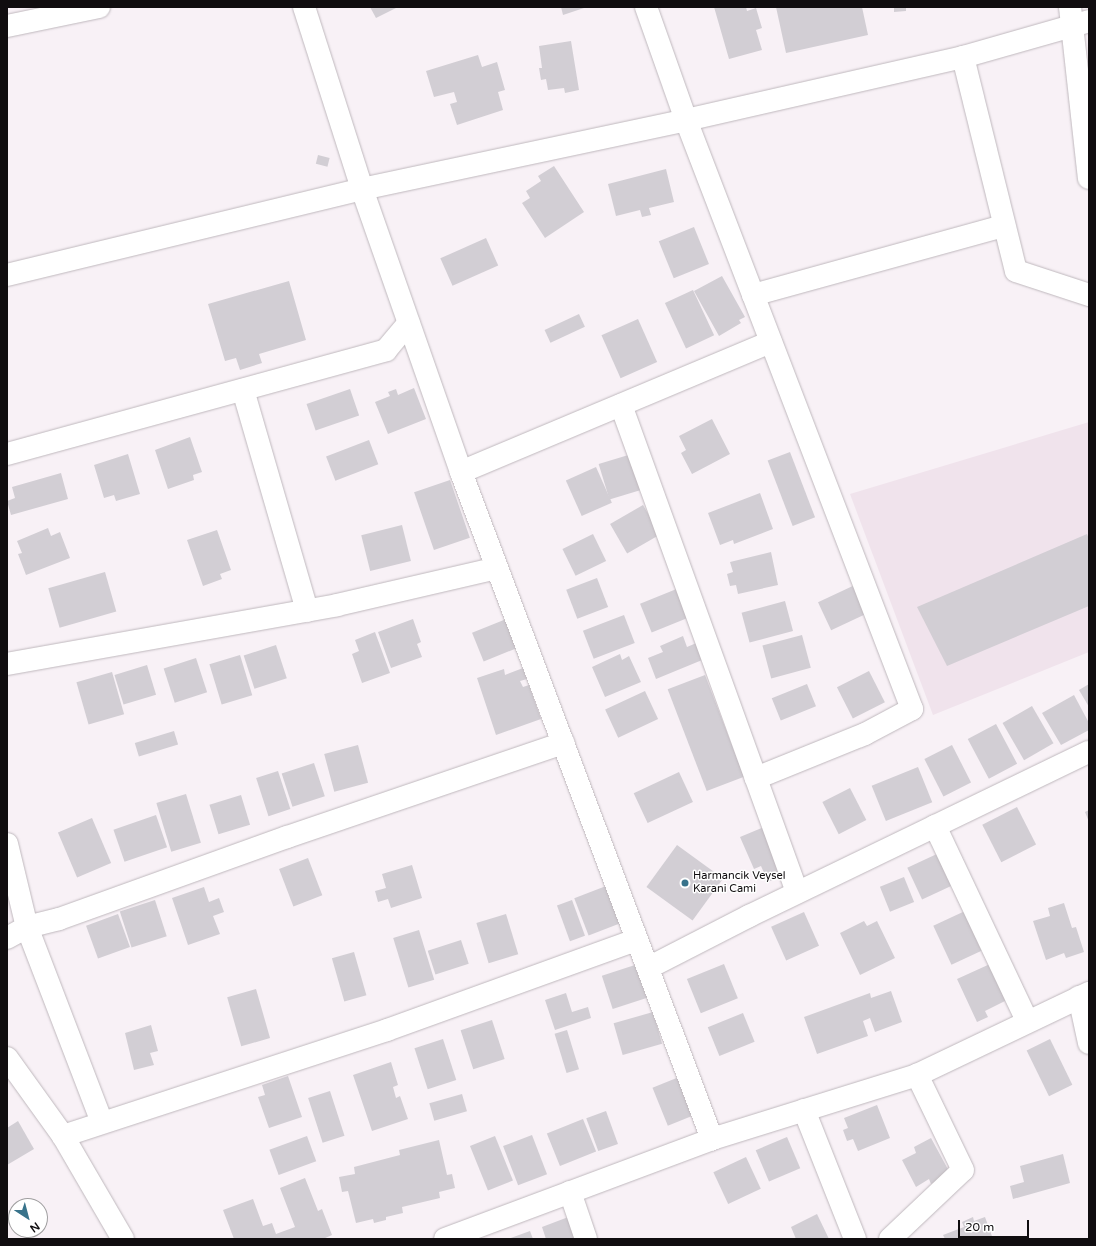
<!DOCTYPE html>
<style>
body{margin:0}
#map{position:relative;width:1096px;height:1246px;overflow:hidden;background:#f8f1f6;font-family:"Varela Round",sans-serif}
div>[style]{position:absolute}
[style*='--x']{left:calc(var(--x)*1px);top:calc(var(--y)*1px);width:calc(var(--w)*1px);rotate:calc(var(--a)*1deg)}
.built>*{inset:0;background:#f0e3ec}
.building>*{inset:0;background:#d2ced4;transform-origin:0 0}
.roads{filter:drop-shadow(0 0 1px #bfb8bd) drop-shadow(0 0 1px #bfb8bd)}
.minor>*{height:22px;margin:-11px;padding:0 11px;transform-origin:11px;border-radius:11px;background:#fff}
.dots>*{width:11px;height:11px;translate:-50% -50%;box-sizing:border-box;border:2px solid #fff;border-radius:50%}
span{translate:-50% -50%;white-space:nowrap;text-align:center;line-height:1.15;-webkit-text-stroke:3px #fff;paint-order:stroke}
.poi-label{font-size:11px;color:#100d0f}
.left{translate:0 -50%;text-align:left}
.frame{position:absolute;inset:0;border:8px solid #100d0f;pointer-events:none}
.north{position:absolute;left:8px;top:1198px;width:40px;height:40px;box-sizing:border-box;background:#fff;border:1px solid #9f9e9f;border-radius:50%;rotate:144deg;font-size:11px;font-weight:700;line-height:16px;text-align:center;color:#100d0f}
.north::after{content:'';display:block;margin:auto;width:14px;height:18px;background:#38738b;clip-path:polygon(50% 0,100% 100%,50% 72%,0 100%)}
.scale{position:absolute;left:958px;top:1220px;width:71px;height:18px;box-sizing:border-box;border:2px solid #100d0f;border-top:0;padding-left:5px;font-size:12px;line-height:14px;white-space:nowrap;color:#100d0f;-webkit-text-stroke:3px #fff;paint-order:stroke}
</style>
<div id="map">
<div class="built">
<div style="clip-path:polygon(1089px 422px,1089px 652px,933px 715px,850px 494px)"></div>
</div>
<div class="building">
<div style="clip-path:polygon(370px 7px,398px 7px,376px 18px)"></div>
<div style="clip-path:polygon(561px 7px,587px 7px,563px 15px)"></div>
<div style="clip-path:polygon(714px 7px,746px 7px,747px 11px,756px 8px,762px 28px,756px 30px,762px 50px,729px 59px)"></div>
<div style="clip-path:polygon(776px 7px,862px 7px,868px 35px,786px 53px)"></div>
<div style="clip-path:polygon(894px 7px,906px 7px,906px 11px,894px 12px)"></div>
<div style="clip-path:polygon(571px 41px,579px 90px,565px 93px,564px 88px,548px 90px,546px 79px,541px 80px,539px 68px,542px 68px,539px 46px)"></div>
<div style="clip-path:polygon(478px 55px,482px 67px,497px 62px,505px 90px,498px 92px,503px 110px,457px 125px,450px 104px,457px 102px,454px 92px,434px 97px,426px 71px)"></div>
<div style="left:318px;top:155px;width:12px;height:9px;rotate:14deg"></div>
<div style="clip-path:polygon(554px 166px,584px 212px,545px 238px,522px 203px,530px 198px,526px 191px,541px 181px,538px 176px)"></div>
<div style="clip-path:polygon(666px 169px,674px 202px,649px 208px,651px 215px,642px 217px,640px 210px,616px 216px,608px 184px)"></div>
<div style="left:694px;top:227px;width:40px;height:38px;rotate:68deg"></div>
<div style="left:486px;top:238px;width:30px;height:50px;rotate:66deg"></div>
<div style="clip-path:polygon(722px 276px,745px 317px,739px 320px,741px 323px,719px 336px,694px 291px)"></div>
<div style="clip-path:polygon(289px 281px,306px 340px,259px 354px,262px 363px,240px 370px,236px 358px,225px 361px,208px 304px)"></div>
<div style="left:693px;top:290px;width:50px;height:31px;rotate:65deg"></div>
<div style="left:579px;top:314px;width:14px;height:38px;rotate:65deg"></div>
<div style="left:638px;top:319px;width:47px;height:40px;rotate:66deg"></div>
<div style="clip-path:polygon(414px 388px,426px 419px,388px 434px,375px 402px,390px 396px,388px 392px,396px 389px,398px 395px)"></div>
<div style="left:350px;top:389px;width:28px;height:46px;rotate:71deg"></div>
<div style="clip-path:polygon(712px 419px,730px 454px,692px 474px,681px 453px,686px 450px,679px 436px)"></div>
<div style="clip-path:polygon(190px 437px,202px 472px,193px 475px,194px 480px,168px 489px,155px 450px)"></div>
<div style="left:369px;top:440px;width:26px;height:46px;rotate:69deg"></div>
<div style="left:790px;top:452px;width:70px;height:24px;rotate:69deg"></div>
<div style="left:635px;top:453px;width:37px;height:38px;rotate:73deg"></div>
<div style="clip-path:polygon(128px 454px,140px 494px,116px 501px,114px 495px,104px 498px,94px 465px)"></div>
<div style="left:596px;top:467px;width:39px;height:33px;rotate:66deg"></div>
<div style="clip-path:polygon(61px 473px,68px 499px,11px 515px,7px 501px,15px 498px,12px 487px)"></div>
<div style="left:450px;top:480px;width:61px;height:38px;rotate:71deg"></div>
<div style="clip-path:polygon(760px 493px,773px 529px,734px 544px,733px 540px,720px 545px,708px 513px)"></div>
<div style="left:643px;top:505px;width:34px;height:38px;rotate:60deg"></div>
<div style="left:402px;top:525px;width:37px;height:42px;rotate:76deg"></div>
<div style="clip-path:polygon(48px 528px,51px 536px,60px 532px,70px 558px,26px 575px,18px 554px,22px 553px,17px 541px)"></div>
<div style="clip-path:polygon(217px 530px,231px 570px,220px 574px,222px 579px,203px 586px,187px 540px)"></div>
<div style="left:593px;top:534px;width:30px;height:34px;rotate:64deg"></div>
<div style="clip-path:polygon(1087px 534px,1089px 539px,1089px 606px,947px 666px,917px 607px)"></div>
<div style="clip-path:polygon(771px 552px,778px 585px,738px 594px,736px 585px,730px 586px,727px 574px,733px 572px,730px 562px)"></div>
<div style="left:105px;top:572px;width:41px;height:59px;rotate:74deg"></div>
<div style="left:597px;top:578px;width:31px;height:33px;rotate:69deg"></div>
<div style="left:857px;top:584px;width:31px;height:43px;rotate:65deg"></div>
<div style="left:679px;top:588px;width:31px;height:42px;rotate:68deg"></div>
<div style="left:785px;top:601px;width:31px;height:45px;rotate:75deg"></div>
<div style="left:624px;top:615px;width:30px;height:44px;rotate:69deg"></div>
<div style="left:511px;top:617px;width:31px;height:42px;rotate:68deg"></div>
<div style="clip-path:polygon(413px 619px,421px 642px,417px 644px,422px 657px,391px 668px,378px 632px)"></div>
<div style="clip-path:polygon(375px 632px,390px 673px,362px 683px,352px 654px,359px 651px,355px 640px)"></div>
<div style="left:802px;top:635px;width:34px;height:41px;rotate:75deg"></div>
<div style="clip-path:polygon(683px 636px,687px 647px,701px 641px,707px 658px,656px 679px,648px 658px,663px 652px,660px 646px)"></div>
<div style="left:276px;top:645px;width:35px;height:34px;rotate:72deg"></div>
<div style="clip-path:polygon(620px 654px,622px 660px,629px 656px,641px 682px,605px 697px,592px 667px)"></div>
<div style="left:240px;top:655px;width:42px;height:32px;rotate:73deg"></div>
<div style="left:196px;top:658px;width:36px;height:34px;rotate:72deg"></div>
<div style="left:147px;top:665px;width:31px;height:34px;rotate:73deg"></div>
<div style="clip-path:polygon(523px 668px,527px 679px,520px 681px,523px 687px,529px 685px,541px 719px,496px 735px,477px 678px,504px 669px,505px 675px)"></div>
<div style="left:869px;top:671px;width:35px;height:36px;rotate:63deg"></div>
<div style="left:112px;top:672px;width:44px;height:37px;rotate:74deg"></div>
<div style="left:705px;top:675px;width:109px;height:40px;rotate:69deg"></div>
<div style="left:807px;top:684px;width:24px;height:38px;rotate:68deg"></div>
<div style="clip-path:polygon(1089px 684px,1089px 707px,1079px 690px)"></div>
<div style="left:645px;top:691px;width:31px;height:44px;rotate:65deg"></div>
<div style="clip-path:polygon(1074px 695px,1089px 723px,1089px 730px,1061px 745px,1042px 713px)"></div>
<div style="left:1032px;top:706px;width:43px;height:34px;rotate:60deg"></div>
<div style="left:996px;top:724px;width:45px;height:32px;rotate:62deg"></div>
<div style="left:174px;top:731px;width:14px;height:41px;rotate:73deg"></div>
<div style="left:358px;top:745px;width:39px;height:35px;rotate:75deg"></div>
<div style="left:952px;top:745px;width:42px;height:31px;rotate:63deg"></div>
<div style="left:314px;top:763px;width:35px;height:34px;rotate:72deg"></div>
<div style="left:918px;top:767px;width:38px;height:50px;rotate:68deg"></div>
<div style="left:278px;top:771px;width:40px;height:23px;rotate:72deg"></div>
<div style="left:679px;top:772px;width:33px;height:50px;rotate:65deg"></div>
<div style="left:850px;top:788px;width:36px;height:31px;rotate:63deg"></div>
<div style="left:186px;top:794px;width:51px;height:31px;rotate:73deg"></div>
<div style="left:241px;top:795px;width:31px;height:33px;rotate:73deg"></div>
<div style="left:1017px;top:807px;width:42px;height:39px;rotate:63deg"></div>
<div style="clip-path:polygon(1089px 810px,1089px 822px,1085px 812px)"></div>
<div style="left:156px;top:815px;width:34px;height:45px;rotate:71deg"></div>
<div style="left:92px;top:818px;width:49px;height:37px;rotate:67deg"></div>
<div style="clip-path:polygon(764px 827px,785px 874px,768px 882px,761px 866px,754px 869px,740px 837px)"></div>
<div style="left:677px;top:845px;width:57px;height:52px;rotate:36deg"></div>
<div style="left:939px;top:853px;width:35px;height:35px;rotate:65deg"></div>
<div style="left:308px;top:858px;width:40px;height:31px;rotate:69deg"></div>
<div style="clip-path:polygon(412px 865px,422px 898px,391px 908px,388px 899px,378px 902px,375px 891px,386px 888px,382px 874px)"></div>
<div style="left:904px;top:877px;width:27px;height:26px;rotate:68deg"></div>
<div style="left:606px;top:886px;width:40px;height:34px;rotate:69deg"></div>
<div style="clip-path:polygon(204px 887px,209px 902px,219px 898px,224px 912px,213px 916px,220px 934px,188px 945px,172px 898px)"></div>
<div style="left:155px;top:900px;width:38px;height:37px;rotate:72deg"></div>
<div style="left:572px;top:900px;width:38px;height:16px;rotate:70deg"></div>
<div style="clip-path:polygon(1064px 903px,1072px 928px,1076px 927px,1084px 952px,1066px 958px,1064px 953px,1046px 960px,1033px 921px,1050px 916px,1048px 908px)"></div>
<div style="left:965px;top:911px;width:43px;height:35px;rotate:65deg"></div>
<div style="left:804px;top:912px;width:37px;height:36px;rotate:66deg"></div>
<div style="left:118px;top:914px;width:35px;height:34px;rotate:70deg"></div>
<div style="left:506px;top:914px;width:42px;height:31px;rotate:73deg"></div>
<div style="clip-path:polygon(864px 921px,867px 926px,877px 921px,895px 958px,860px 975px,840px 933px)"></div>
<div style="left:419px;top:930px;width:52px;height:27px;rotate:73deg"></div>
<div style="left:461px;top:940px;width:25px;height:35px;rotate:72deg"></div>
<div style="left:354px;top:952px;width:45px;height:23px;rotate:74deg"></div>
<div style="left:638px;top:964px;width:35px;height:38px;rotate:72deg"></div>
<div style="left:724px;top:964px;width:37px;height:40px;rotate:68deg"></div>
<div style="clip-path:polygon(990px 964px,1007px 1000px,985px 1011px,988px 1017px,977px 1022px,957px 979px)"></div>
<div style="left:256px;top:989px;width:51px;height:30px;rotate:74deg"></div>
<div style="clip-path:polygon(891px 991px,902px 1022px,875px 1032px,870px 1018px,863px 1021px,868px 1036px,817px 1054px,804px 1017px,870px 993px,871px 998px)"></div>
<div style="clip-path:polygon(566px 993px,572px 1012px,588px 1007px,591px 1018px,555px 1030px,545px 1000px)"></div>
<div style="left:653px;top:1012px;width:33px;height:41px;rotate:74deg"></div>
<div style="left:743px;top:1013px;width:31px;height:38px;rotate:68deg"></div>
<div style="left:492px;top:1020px;width:41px;height:33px;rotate:72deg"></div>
<div style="clip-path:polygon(151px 1025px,158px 1051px,150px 1053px,154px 1065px,134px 1070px,125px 1033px)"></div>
<div style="left:567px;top:1030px;width:41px;height:13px;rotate:73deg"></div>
<div style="left:443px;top:1039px;width:43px;height:30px;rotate:72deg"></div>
<div style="left:1050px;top:1039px;width:51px;height:26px;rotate:64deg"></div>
<div style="clip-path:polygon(391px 1062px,398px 1085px,393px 1087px,396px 1098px,400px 1096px,408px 1119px,372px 1131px,353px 1075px)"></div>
<div style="left:684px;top:1075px;width:41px;height:34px;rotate:68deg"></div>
<div style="clip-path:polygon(288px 1076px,302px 1117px,269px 1128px,258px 1097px,265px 1095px,262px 1085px)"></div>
<div style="left:330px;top:1091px;width:47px;height:23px;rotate:72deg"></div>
<div style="left:462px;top:1094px;width:18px;height:34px;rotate:74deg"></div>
<div style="clip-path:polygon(877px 1105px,890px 1138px,858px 1151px,853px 1139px,847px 1141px,843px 1130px,848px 1128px,844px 1118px)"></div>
<div style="left:606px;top:1111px;width:35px;height:21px;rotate:70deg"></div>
<div style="left:583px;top:1119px;width:35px;height:39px;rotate:68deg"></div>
<div style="clip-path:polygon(18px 1121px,34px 1149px,7px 1165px,7px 1128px)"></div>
<div style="left:532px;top:1135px;width:42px;height:31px;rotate:69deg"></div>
<div style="left:307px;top:1136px;width:27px;height:40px;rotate:70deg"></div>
<div style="left:495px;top:1136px;width:48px;height:27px;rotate:68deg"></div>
<div style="left:787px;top:1137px;width:34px;height:34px;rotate:67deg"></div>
<div style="clip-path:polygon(931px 1138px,950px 1173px,931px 1184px,929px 1179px,916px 1187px,902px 1160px,916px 1153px,914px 1147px)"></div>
<div style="clip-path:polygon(439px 1140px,447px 1175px,452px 1174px,455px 1188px,439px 1192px,440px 1198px,402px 1207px,403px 1213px,386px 1217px,386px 1220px,374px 1223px,373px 1219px,356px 1223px,348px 1191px,342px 1192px,339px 1177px,355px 1174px,354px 1167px,400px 1155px,399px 1150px)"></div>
<div style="clip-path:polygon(1063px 1154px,1070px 1183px,1013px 1199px,1010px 1186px,1024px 1182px,1020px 1166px)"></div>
<div style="left:746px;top:1157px;width:35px;height:36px;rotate:65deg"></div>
<div style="clip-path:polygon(305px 1178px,318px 1211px,322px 1209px,332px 1235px,323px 1239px,234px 1239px,223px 1210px,253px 1199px,263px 1226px,272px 1223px,276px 1234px,295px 1227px,280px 1188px)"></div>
<div style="clip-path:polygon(817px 1214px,829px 1239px,796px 1239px,791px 1227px)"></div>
<div style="clip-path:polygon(571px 1216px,580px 1239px,546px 1239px,542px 1227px)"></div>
<div style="clip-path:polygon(973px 1217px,974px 1221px,985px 1217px,993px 1239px,945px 1239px,943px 1235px,964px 1227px,962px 1222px)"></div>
<div style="clip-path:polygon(530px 1231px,533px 1239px,508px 1239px)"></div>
</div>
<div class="roads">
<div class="minor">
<div style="--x:304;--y:7;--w:191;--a:72.3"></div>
<div style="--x:362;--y:189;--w:300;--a:70.7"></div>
<div style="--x:461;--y:472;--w:713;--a:69.38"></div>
<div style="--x:646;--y:7;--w:120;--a:70.5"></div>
<div style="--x:686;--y:120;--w:631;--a:69.01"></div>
<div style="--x:912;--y:709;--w:53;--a:152"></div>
<div style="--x:865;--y:734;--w:118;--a:158"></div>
<div style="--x:1070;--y:7;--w:172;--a:83.7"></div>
<div style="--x:7;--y:26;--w:94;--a:-11.7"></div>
<div style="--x:963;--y:57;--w:220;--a:76.1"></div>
<div style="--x:1016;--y:271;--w:77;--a:18.2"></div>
<div style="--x:7;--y:275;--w:365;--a:-13.6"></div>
<div style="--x:362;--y:189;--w:331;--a:-12"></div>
<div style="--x:686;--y:120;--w:284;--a:-12.8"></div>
<div style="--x:963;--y:57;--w:131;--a:-15.9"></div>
<div style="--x:753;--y:295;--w:259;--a:-15.4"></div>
<div style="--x:243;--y:390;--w:230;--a:73.8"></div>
<div style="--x:621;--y:405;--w:518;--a:70.13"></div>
<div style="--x:7;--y:454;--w:393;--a:-15.3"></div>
<div style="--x:386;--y:350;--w:35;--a:-50"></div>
<div style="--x:461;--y:472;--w:336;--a:-22.8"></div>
<div style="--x:7;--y:664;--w:335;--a:-10.1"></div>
<div style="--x:337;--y:605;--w:164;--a:-13"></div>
<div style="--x:935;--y:826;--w:216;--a:64.7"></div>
<div style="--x:7;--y:844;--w:85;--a:76.5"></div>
<div style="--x:27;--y:927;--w:209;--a:69"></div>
<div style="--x:7;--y:938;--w:23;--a:-29"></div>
<div style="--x:27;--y:927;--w:33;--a:-14"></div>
<div style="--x:59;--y:919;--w:242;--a:-19.8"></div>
<div style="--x:287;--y:837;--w:292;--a:-18.8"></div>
<div style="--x:648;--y:968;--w:114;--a:-27.2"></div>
<div style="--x:749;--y:916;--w:377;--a:-25.8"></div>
<div style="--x:1079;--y:997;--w:47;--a:77.7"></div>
<div style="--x:7;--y:1058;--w:96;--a:54.3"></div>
<div style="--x:63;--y:1136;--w:119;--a:59.8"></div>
<div style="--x:804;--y:1110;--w:139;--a:68.4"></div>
<div style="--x:63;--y:1136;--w:341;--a:-18.1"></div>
<div style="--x:387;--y:1030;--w:265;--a:-19.9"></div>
<div style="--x:570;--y:1192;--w:50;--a:71.2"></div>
<div style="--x:445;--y:1239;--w:285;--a:-20.5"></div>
<div style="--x:712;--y:1139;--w:215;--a:-17.3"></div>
<div style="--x:917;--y:1075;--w:191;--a:-25.5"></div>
<div style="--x:890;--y:1239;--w:100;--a:-43.4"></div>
<div style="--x:963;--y:1170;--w:106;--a:-115.8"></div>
</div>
</div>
<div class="dots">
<div style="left:685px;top:883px;background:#38738b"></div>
</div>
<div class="poi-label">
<span class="left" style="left:693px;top:883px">Harmancik Veysel<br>Karani Cami</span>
</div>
<div class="frame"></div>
<div class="north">N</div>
<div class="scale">20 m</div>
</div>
